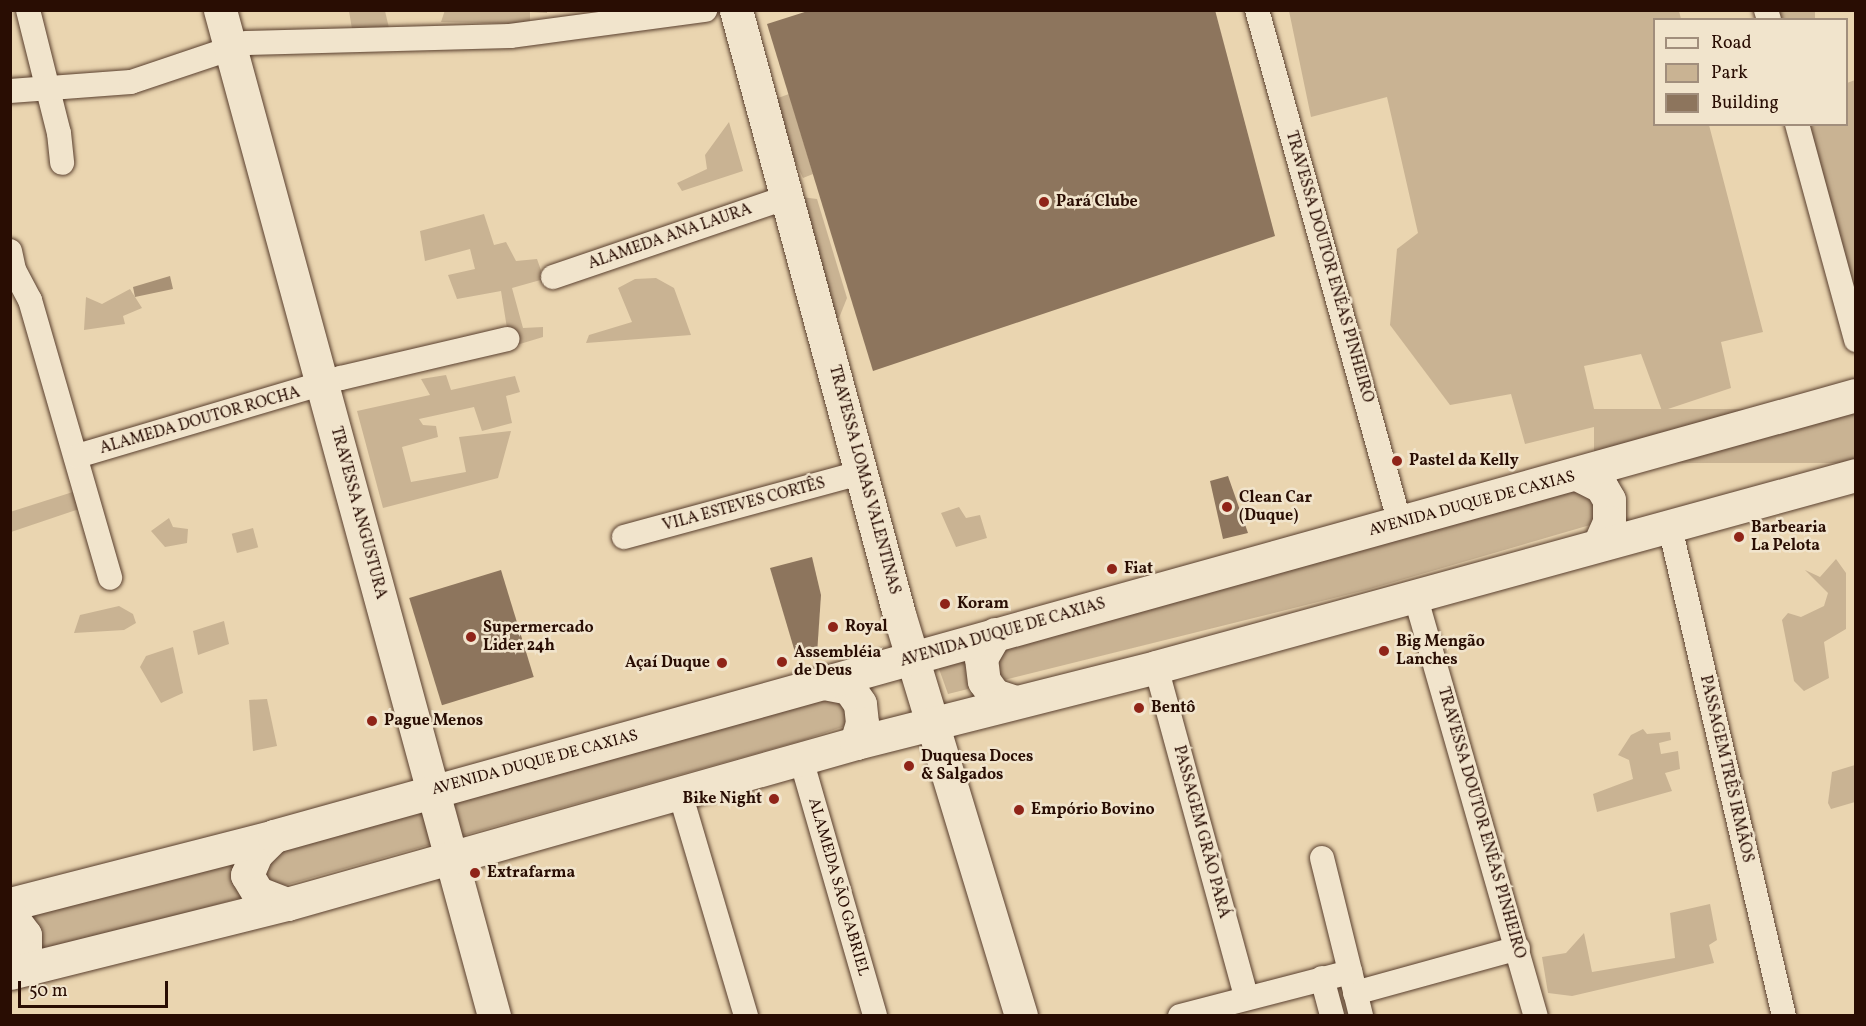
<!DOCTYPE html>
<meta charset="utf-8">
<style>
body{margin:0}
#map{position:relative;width:1866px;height:1026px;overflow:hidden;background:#ead5b0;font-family:Vollkorn,serif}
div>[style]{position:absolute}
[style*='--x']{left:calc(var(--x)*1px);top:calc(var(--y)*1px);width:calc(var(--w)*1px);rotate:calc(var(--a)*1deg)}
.green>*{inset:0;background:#c9b393;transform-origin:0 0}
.water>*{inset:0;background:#a89175}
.building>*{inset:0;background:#8d755d;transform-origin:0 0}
.roads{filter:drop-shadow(0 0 2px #593f2e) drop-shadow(0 0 2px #593f2e)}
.street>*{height:24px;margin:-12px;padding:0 12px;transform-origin:12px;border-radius:12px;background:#f1e4cc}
.secondary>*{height:33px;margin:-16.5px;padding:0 16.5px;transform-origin:16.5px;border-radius:16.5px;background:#f1e4cc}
.dots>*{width:16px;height:16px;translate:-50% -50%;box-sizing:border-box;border:3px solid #f1e4cc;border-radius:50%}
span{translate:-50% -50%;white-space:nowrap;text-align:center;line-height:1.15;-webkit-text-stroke:5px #f1e4cc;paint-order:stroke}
.poi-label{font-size:16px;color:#290d03;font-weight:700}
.left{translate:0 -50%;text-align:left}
.right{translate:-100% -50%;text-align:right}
.street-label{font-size:16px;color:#290d03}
.frame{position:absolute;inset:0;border:12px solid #290d03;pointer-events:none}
.legend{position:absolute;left:1653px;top:18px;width:195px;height:108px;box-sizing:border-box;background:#f1e4cc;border:2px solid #a18e7c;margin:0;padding:8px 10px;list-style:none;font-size:18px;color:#290d03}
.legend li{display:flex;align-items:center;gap:12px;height:30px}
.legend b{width:30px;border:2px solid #a18e7c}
.scale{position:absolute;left:18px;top:981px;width:150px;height:27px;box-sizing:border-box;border:3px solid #290d03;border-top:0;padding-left:8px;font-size:18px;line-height:21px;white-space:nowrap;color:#290d03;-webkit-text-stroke:4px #f1e4cc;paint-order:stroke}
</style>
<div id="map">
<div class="green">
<div style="clip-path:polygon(445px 10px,547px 10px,547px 13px,530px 12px,530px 24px,441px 22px)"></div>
<div style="clip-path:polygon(349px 11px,385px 11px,389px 28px,352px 29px)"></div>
<div style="clip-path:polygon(1289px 11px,1679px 11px,1681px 19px,1654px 20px,1654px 124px,1709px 125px,1763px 332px,1721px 342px,1731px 388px,1662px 411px,1641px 354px,1584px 366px,1598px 426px,1525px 444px,1511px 394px,1450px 405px,1390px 325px,1397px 249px,1418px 233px,1387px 97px,1311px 117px)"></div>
<div style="left:1774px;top:11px;width:41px;height:8px"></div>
<div style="clip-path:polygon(1855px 80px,1855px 311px,1805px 125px,1846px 124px,1847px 83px)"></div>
<div style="clip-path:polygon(789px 94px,813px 174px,803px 178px,767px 102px)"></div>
<div style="clip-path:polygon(729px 122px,743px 171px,682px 191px,677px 183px,707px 169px,705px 155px)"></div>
<div style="clip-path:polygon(801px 197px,817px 199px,847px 298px,839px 318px,831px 318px)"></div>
<div style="clip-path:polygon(484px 214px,494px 245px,506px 242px,516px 261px,537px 259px,544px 279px,512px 288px,523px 328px,543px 327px,543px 337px,510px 347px,501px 291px,457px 299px,448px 275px,475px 269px,470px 249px,425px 261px,420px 231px)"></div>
<div style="clip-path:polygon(656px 278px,674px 288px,691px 335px,586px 343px,589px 335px,632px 322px,618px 288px,635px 279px)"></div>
<div style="clip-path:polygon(130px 289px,142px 308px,123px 316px,125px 324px,84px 330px,86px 297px,102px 304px)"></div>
<div style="clip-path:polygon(446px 375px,451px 390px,515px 376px,520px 392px,506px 396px,512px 423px,482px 431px,474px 407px,419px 419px,423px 425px,436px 426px,438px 437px,402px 447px,411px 482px,466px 472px,459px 437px,511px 431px,498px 478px,383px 508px,357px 411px,430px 395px,421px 379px)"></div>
<div style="left:1855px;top:409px;width:54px;height:261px;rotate:90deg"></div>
<div style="clip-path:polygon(1580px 488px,1590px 488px,1597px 523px,1370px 589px,948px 694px,938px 666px)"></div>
<div style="clip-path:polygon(76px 491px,85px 507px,11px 532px,10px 512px)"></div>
<div style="clip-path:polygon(959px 507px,966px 518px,980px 515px,987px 538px,956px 547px,941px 513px)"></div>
<div style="clip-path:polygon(169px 518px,173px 527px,188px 529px,187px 543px,165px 547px,151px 531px)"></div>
<div style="left:253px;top:528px;width:20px;height:22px;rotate:75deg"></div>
<div style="clip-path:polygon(1836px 559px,1846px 573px,1846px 629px,1824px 642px,1829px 678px,1804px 691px,1794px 681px,1782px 620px,1788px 613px,1801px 617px,1824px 606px,1828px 593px,1805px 570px,1820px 577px)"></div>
<div style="clip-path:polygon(119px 606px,133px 614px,136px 623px,124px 630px,74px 633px,80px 615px)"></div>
<div style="clip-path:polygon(224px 621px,229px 644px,198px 655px,193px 631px)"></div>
<div style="clip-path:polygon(173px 647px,183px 693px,161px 703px,140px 667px,146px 656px)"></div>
<div style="clip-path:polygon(840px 695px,851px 724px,804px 740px,11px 962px,11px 914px)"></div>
<div style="clip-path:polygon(267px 699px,277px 746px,253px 751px,249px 700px)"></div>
<div style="clip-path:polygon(1643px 729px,1647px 734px,1670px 732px,1671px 740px,1659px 743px,1661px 754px,1678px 751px,1680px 769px,1665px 773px,1672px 791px,1597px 812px,1593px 794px,1633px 779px,1629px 760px,1618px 755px,1631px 735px)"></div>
<div style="clip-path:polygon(1855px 765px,1855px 802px,1831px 809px,1828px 803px,1832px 772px)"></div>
<div style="clip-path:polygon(1710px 904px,1717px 940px,1709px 945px,1714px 963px,1572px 996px,1548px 993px,1542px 957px,1566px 953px,1584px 933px,1592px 972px,1675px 958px,1670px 913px)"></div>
</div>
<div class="water">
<div style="clip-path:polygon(170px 276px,173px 289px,135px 297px,133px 287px)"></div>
</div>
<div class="building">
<div style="clip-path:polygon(811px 10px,1215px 10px,1275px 236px,873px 371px,767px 24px)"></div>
<div style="clip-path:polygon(1228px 476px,1248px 533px,1223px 539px,1210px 481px)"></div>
<div style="clip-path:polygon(812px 557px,821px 595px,817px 654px,797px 659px,770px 568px)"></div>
<div style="left:501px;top:570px;width:112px;height:96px;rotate:73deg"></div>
</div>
<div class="roads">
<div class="street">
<div style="--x:28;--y:10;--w:127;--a:75.9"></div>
<div style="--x:59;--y:133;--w:30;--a:84"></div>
<div style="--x:1257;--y:10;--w:534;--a:74.45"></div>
<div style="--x:1766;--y:10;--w:10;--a:73"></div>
<div style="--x:10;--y:91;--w:121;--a:-4.3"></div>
<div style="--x:131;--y:82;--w:122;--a:-18.6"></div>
<div style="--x:247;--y:43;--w:263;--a:-1.5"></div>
<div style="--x:510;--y:36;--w:197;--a:-7.6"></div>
<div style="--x:1797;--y:124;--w:224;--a:74.7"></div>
<div style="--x:10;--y:251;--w:19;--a:78"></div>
<div style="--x:14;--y:270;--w:34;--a:62"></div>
<div style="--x:30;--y:300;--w:289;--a:73.9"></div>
<div style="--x:553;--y:277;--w:248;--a:-18.8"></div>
<div style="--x:77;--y:456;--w:275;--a:-16.5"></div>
<div style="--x:341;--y:378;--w:171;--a:-13.2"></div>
<div style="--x:1669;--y:523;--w:506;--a:76.87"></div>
<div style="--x:624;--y:537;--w:249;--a:-15.2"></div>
<div style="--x:1415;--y:595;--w:438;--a:74"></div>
<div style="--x:1156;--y:667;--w:341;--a:74.7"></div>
<div style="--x:801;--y:759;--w:267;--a:73.9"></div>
<div style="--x:680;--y:793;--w:233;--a:73.5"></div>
<div style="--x:1322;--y:858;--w:163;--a:76.1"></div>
<div style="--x:1322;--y:978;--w:39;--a:75"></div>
<div style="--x:1355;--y:993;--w:169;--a:-15.4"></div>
<div style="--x:1180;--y:1016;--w:176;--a:-14.5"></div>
</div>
<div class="secondary">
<div style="--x:220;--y:10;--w:1043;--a:74.76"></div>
<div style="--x:736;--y:10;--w:626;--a:74.9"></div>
<div style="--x:899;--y:614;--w:420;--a:73.1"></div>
<div style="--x:1579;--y:475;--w:25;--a:27"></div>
<div style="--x:1601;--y:486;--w:16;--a:60"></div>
<div style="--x:1609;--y:500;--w:22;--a:90"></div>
<div style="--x:1609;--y:522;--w:22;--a:114"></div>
<div style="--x:995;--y:634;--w:28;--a:120"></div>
<div style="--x:981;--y:658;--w:23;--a:83"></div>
<div style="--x:984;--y:681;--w:17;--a:54"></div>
<div style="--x:994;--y:695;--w:19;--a:18"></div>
<div style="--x:824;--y:683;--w:25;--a:11"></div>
<div style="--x:849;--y:688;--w:19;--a:55"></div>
<div style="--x:860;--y:704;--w:19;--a:84"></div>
<div style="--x:862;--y:723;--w:21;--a:107"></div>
<div style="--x:274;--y:836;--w:25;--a:135"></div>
<div style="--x:256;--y:854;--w:23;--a:113"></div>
<div style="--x:247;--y:875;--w:21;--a:59"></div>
<div style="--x:258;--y:893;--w:31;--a:21"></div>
<div style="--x:10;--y:904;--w:273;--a:-14.4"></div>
<div style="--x:274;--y:836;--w:1642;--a:-15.58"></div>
<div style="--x:10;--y:915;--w:25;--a:53"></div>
<div style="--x:25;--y:935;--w:21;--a:90"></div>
<div style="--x:25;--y:956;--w:19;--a:125"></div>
<div style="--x:10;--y:973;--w:285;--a:-14"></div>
<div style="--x:287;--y:904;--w:591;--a:-15.8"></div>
<div style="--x:856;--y:743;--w:309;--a:-14.2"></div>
<div style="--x:1156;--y:667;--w:726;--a:-15.34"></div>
</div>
</div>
<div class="dots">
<div style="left:1044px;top:202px;background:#8f2418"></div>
<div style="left:1397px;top:461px;background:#8f2418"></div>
<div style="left:1227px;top:507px;background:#8f2418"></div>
<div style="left:1739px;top:537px;background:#8f2418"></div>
<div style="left:1112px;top:569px;background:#8f2418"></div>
<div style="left:945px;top:604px;background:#8f2418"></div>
<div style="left:833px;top:627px;background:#8f2418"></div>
<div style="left:471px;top:637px;background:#8f2418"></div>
<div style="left:1384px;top:651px;background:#8f2418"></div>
<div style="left:782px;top:662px;background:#8f2418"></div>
<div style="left:722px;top:663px;background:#8f2418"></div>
<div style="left:1139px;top:708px;background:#8f2418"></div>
<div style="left:372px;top:721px;background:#8f2418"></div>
<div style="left:909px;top:766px;background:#8f2418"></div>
<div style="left:774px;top:799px;background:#8f2418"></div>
<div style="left:1019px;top:810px;background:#8f2418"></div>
<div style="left:475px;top:873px;background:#8f2418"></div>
</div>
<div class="poi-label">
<span class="left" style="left:1056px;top:202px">Pará Clube</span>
<span class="left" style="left:1409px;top:461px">Pastel da Kelly</span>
<span class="left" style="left:1239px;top:507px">Clean Car<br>(Duque)</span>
<span class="left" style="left:1751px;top:537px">Barbearia<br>La Pelota</span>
<span class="left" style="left:1124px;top:569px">Fiat</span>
<span class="left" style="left:957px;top:604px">Koram</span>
<span class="left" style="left:845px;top:627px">Royal</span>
<span class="left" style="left:483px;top:637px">Supermercado<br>Lider 24h</span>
<span class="left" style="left:1396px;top:651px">Big Mengão<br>Lanches</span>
<span class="left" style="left:794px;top:662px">Assembléia<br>de Deus</span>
<span class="right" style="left:710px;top:663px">Açaí Duque</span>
<span class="left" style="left:1151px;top:708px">Bentô</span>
<span class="left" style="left:384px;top:721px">Pague Menos</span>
<span class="left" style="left:921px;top:766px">Duquesa Doces<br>&amp; Salgados</span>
<span class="right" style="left:762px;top:799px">Bike Night</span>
<span class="left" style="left:1031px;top:810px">Empório Bovino</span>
<span class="left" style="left:487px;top:873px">Extrafarma</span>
</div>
<div class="street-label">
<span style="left:670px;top:237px;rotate:-19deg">ALAMEDA ANA LAURA</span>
<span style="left:1329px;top:267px;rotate:74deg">TRAVESSA DOUTOR ENÉAS PINHEIRO</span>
<span style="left:200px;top:421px;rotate:-16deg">ALAMEDA DOUTOR ROCHA</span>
<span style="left:864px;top:480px;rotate:75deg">TRAVESSA LOMAS VALENTINAS</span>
<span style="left:1472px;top:504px;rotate:-15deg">AVENIDA DUQUE DE CAXIAS</span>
<span style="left:744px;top:505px;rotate:-15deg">VILA ESTEVES CORTÊS</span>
<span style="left:358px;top:513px;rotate:75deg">TRAVESSA ANGUSTURA</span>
<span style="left:1003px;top:633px;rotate:-16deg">AVENIDA DUQUE DE CAXIAS</span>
<span style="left:535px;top:763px;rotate:-15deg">AVENIDA DUQUE DE CAXIAS</span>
<span style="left:1726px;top:769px;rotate:77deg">PASSAGEM TRÊS IRMÃOS</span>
<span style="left:1481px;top:823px;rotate:74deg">TRAVESSA DOUTOR ENÉAS PINHEIRO</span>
<span style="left:1201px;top:832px;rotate:75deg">PASSAGEM GRÃO PARÁ</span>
<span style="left:838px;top:887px;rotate:74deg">ALAMEDA SÃO GABRIEL</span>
</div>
<div class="frame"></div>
<ul class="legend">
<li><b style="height:8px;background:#f1e4cc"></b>Road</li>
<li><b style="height:16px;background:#c9b393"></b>Park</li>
<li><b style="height:16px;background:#8d755d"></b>Building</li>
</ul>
<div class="scale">50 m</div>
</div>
